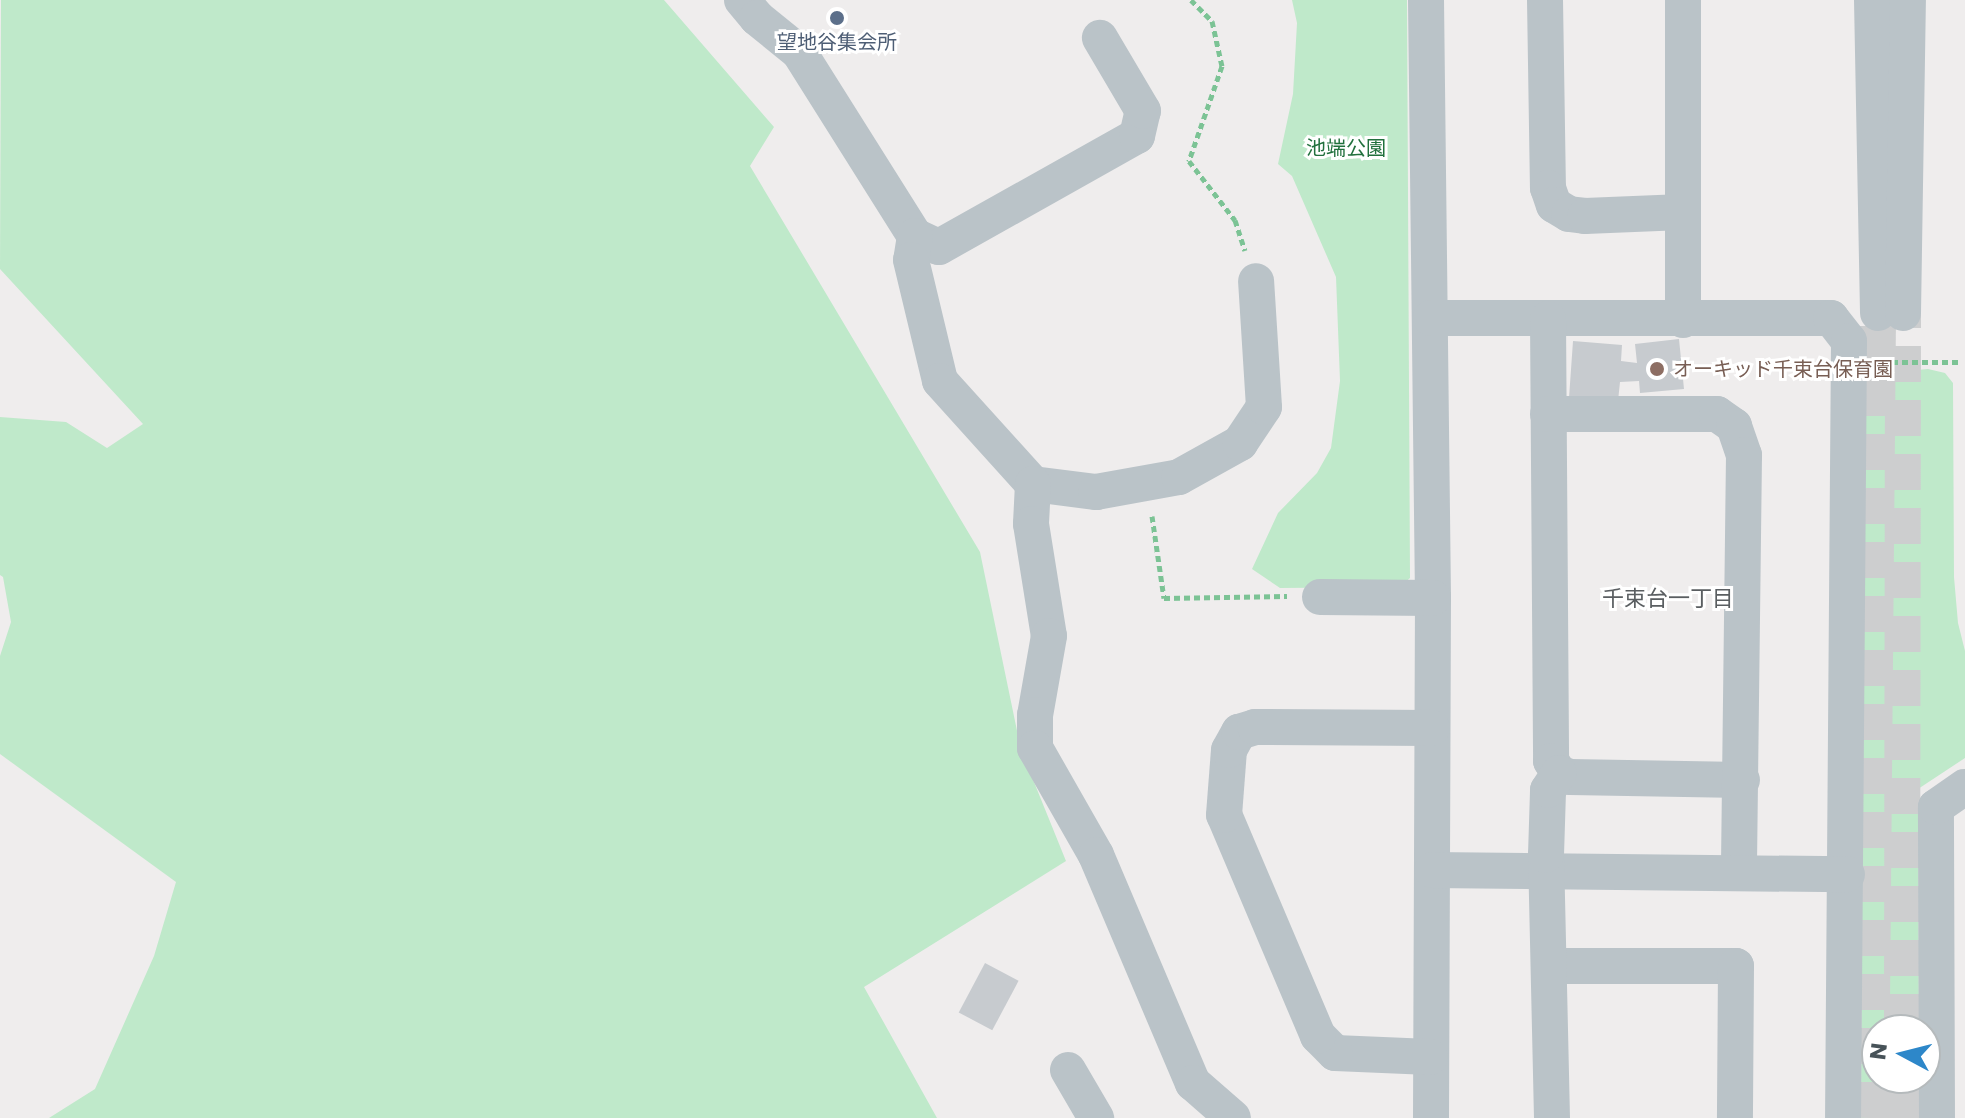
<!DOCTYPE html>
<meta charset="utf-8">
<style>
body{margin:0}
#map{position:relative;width:1965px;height:1118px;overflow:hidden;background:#efeded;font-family:Poppins,"Noto Sans JP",sans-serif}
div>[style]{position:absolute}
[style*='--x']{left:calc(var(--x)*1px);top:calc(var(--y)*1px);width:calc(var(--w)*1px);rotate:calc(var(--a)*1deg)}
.green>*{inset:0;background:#bfe9ca}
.building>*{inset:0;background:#c7cbcf;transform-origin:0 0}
.minor-tunnel>*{height:36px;margin-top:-18px;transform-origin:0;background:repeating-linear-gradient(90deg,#cdcecf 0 36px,transparent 0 54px)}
.path>*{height:5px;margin-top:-2.5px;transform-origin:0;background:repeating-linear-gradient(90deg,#7cc395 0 6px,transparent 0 10px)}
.minor>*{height:36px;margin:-18px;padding:0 18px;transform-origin:18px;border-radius:18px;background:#bac3c8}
.dots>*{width:22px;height:22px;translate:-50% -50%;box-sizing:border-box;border:4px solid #fff;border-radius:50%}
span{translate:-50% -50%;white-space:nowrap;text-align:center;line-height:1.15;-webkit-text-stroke:6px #fff;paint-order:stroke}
.service-label{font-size:20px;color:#4e5e75}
.park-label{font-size:20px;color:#21703d}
.education-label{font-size:20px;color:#785e54}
.left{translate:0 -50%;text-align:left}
.neighbourhood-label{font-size:22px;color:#5a5e61}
.north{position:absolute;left:1861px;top:1014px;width:80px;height:80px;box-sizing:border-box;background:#fff;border:2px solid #b5babc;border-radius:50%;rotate:277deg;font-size:22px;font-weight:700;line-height:32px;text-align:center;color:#475258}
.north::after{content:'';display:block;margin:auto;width:28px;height:36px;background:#2d87c9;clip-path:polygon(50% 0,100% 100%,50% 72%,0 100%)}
</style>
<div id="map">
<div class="green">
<div style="clip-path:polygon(1px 0,664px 0,774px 127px,750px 166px,980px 552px,1021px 750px,1066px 861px,864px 987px,937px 1118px,49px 1118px,95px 1089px,154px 956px,176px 882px,0 754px,0 656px,11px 622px,3px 577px,0 575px,0 417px,66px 422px,107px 448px,143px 424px,0 269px)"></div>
<div style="clip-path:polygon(1292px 0,1407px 0,1410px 578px,1400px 587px,1280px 588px,1252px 569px,1278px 513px,1317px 473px,1331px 448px,1340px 381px,1336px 277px,1292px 176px,1278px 164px,1293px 94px,1297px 23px)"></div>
<div style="clip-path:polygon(1928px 369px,1945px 373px,1953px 383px,1954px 577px,1958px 623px,1965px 651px,1965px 758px,1918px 789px,1919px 1030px,1877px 1030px,1877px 1078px,1919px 1078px,1920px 1118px,1861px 1118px,1864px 383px,1872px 374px)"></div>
</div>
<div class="building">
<div style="clip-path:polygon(1679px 339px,1684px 389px,1640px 393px,1639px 381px,1620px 382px,1618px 401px,1569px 398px,1573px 341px,1622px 345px,1621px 361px,1637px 363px,1635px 344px)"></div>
<div style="left:1870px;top:378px;width:13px;height:30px;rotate:4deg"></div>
<div style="left:985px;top:963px;width:38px;height:56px;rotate:28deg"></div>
</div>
<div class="minor-tunnel">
<div style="--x:1902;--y:1030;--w:717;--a:-89.92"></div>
<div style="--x:1871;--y:1118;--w:805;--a:-89.5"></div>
<div style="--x:1901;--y:1118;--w:40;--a:-90"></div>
</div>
<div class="path">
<div style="--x:1191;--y:0;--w:30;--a:45"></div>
<div style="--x:1212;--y:21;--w:46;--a:77.5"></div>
<div style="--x:1222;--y:66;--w:101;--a:109.2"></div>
<div style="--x:1189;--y:161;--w:75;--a:52.1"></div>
<div style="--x:1235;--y:220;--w:32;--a:72"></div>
<div style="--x:1882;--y:362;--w:78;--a:0"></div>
<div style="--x:1152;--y:516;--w:83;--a:81.7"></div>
<div style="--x:1164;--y:598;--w:123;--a:-0.9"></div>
</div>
<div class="minor">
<div style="--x:742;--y:0;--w:23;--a:50"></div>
<div style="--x:757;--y:18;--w:54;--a:39"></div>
<div style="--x:799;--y:52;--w:218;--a:57.8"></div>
<div style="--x:915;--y:236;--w:26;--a:25"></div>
<div style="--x:939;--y:247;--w:227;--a:-29.3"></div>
<div style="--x:1137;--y:136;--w:26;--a:-77"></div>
<div style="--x:1143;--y:111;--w:85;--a:-120.5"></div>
<div style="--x:1426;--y:0;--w:598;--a:89.33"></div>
<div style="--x:1433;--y:598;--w:520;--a:90.22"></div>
<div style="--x:1545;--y:0;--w:188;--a:89.1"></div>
<div style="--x:1548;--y:188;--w:18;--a:71"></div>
<div style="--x:1554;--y:205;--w:17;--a:31"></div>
<div style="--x:1569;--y:214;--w:16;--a:7"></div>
<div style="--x:1585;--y:216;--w:98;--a:-2.3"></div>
<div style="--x:1683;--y:0;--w:320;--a:90"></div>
<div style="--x:1872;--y:0;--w:313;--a:88.9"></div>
<div style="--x:915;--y:236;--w:24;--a:99"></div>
<div style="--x:911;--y:260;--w:124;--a:76.5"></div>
<div style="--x:940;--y:381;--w:139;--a:47.9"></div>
<div style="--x:1033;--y:484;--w:64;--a:7.2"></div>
<div style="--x:1096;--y:492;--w:84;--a:-10.2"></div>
<div style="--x:1179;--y:477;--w:70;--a:-29.1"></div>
<div style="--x:1240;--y:443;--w:43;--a:-56.3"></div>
<div style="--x:1264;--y:407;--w:126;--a:-93.6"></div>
<div style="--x:1903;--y:313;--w:313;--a:-89.1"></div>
<div style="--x:1431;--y:318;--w:400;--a:0"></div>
<div style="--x:1831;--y:318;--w:29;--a:52"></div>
<div style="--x:1849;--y:341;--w:777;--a:90.44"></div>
<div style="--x:1548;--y:319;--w:442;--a:89.6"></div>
<div style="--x:1551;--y:761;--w:14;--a:56"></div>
<div style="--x:1559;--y:773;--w:12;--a:20"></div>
<div style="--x:1570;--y:777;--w:172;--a:1"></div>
<div style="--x:1548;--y:414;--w:169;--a:0"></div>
<div style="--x:1717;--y:414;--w:21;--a:35"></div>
<div style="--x:1734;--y:426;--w:31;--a:71"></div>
<div style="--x:1744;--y:455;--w:417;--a:90.7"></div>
<div style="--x:1033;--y:484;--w:40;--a:92.9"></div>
<div style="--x:1031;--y:524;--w:113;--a:80.9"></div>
<div style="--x:1049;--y:636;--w:80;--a:100"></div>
<div style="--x:1035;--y:715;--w:33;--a:90"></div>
<div style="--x:1035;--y:748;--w:123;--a:60.3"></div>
<div style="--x:1096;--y:855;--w:248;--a:67"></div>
<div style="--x:1193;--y:1083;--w:53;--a:41.2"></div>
<div style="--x:1320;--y:597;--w:113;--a:0.5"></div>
<div style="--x:1432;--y:870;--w:415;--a:0.6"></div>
<div style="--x:1551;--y:966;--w:185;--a:0"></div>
<div style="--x:1736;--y:966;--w:152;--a:90.4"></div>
<div style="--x:1430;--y:1057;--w:95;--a:-177.6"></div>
<div style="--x:1335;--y:1053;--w:24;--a:-135"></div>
<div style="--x:1318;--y:1036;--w:240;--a:-113"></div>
<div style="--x:1224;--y:815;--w:65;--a:-85.6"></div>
<div style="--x:1229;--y:750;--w:21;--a:-61"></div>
<div style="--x:1239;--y:732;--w:17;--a:-17"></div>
<div style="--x:1255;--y:727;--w:177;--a:0.3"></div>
<div style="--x:1068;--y:1070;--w:56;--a:59.7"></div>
<div style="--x:1552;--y:1118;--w:263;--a:-91.3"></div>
<div style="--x:1546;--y:855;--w:65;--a:-88.2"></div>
<div style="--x:1548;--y:790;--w:20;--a:-57"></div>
<div style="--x:1937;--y:1118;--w:311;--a:-90.2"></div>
<div style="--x:1936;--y:807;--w:35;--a:-35"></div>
</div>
<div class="dots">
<div style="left:837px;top:18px;background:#5c6f8a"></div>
<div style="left:1657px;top:369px;background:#8d6e63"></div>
</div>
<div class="service-label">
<span style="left:837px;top:42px">望地谷集会所</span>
</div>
<div class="park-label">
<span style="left:1346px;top:148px">池端公園</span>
</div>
<div class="education-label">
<span class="left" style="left:1673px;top:369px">オーキッド千束台保育園</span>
</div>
<div class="neighbourhood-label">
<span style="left:1668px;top:599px">千束台一丁目</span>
</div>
<div class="north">N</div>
</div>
